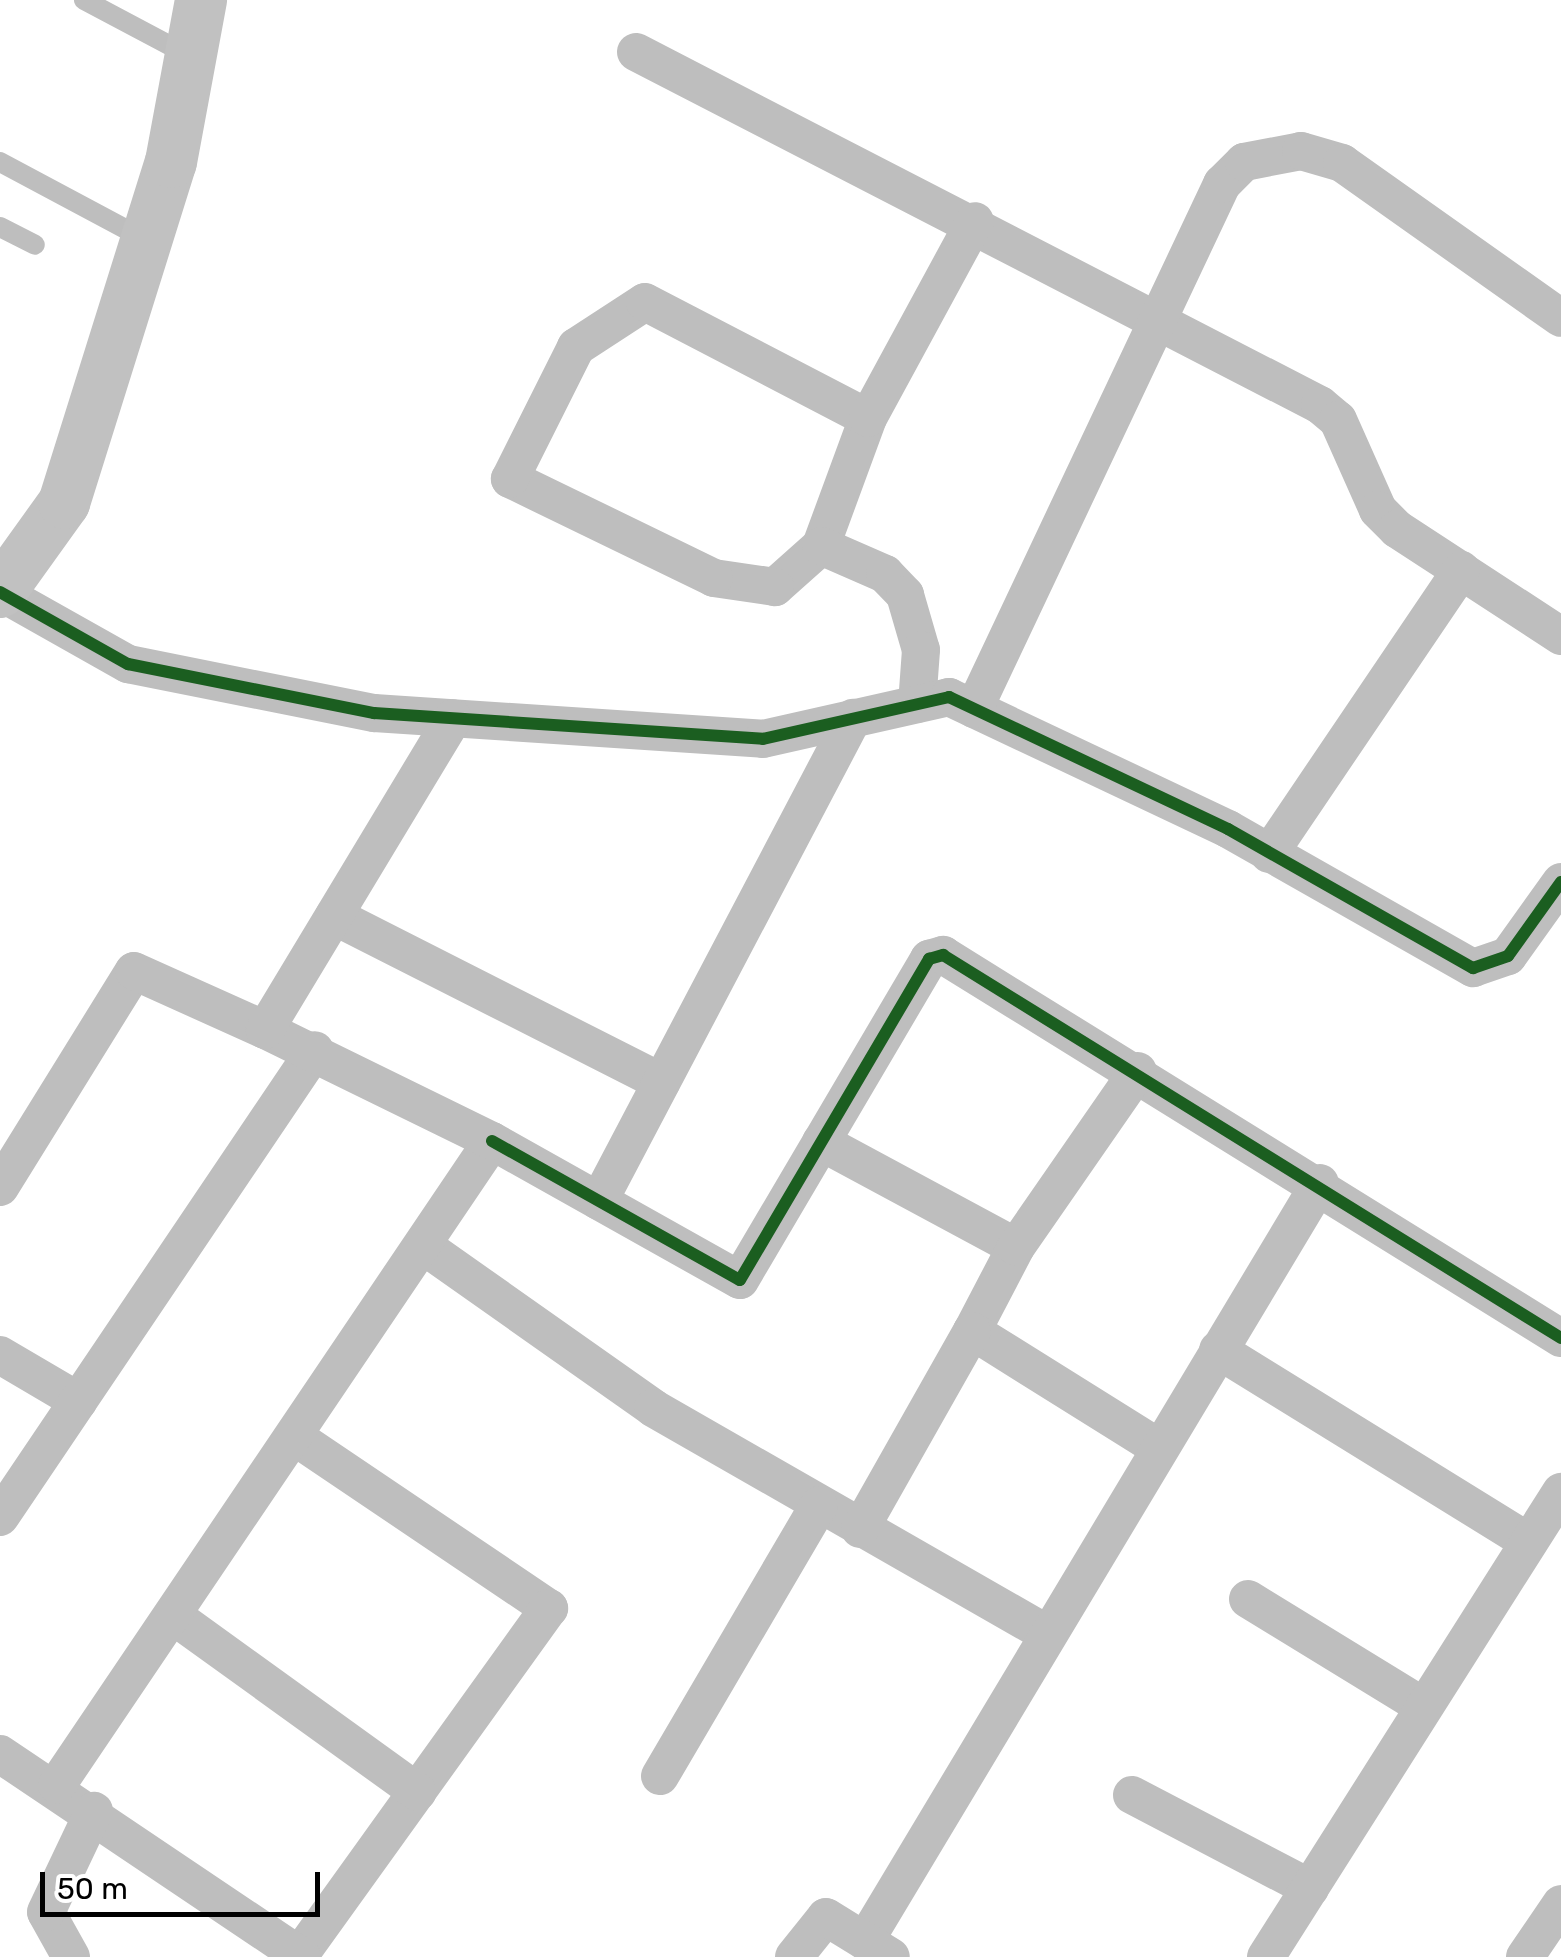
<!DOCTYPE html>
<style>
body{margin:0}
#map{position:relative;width:1561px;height:1957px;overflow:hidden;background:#fff;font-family:Rubik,sans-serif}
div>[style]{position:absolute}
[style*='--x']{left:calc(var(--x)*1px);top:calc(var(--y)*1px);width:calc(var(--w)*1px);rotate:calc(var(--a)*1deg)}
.lane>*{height:20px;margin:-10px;padding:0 10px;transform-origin:10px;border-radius:10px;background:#bebebe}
.street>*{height:38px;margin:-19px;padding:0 19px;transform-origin:19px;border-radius:19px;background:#bebebe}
.secondary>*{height:52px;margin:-26px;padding:0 26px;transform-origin:26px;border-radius:26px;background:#c1c1c1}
.cycleway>*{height:12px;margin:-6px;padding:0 6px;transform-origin:6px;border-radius:6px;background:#1b5e20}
span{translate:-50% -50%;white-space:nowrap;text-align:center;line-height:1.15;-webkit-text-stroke:9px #fff;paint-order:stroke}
.scale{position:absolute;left:40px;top:1872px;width:280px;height:45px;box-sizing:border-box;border:5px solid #000;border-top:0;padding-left:12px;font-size:30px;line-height:35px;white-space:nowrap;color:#000;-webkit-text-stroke:8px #fff;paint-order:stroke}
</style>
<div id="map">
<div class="lane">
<div style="--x:84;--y:0;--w:118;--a:27.9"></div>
<div style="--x:0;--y:162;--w:163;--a:28.1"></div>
<div style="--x:0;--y:227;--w:39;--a:27"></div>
</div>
<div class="street">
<div style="--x:636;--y:52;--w:770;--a:27.3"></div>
<div style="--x:1320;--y:405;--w:23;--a:40"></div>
<div style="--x:1338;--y:420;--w:98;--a:66"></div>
<div style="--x:1378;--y:510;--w:27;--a:45"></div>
<div style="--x:1397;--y:529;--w:196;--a:33.1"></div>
<div style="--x:868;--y:418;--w:136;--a:110.2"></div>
<div style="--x:821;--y:546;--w:62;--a:138.3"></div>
<div style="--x:775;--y:587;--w:62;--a:-171.6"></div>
<div style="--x:714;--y:578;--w:227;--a:-154.1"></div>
<div style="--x:510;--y:479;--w:148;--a:-63.4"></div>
<div style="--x:576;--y:347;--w:82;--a:-33.1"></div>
<div style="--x:645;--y:302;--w:251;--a:27.5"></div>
<div style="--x:868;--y:418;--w:224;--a:-61.5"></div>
<div style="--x:821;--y:546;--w:70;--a:23.6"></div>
<div style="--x:885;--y:574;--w:29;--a:46"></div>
<div style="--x:905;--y:595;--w:57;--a:73.8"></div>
<div style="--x:921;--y:650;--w:54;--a:94.2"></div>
<div style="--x:0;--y:592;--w:147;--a:29.4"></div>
<div style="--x:128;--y:664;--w:251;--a:11.3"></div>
<div style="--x:374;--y:713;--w:390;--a:3.8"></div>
<div style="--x:763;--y:739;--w:191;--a:-12.7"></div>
<div style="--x:949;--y:697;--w:309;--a:25.3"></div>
<div style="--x:1228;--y:829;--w:282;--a:29.6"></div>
<div style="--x:1473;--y:968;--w:37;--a:-19"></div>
<div style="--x:1508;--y:956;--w:91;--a:-54.4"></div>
<div style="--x:974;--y:709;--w:581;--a:-64.71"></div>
<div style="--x:1222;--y:184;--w:31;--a:-45"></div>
<div style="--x:1244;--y:162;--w:58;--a:-10.9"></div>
<div style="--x:1301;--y:151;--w:43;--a:16.3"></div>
<div style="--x:1342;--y:163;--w:268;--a:35.3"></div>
<div style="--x:1269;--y:854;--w:343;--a:-55.9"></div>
<div style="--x:334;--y:916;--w:367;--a:26.9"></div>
<div style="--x:492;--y:1141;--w:284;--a:29.3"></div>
<div style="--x:740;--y:1280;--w:373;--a:-59.5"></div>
<div style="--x:929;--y:959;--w:15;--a:-16"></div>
<div style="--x:943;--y:955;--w:727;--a:31.79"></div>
<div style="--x:821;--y:1142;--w:221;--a:28.3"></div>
<div style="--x:1016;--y:1247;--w:95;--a:117.6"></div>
<div style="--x:972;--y:1331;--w:221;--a:32"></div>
<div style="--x:0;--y:1187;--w:254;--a:-58.2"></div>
<div style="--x:134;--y:971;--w:144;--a:24.2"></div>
<div style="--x:599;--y:1201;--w:546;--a:-62.26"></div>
<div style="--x:1016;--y:1247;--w:214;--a:-55.3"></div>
<div style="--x:428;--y:1249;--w:276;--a:35.2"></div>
<div style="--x:653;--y:1408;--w:455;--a:29.8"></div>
<div style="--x:1218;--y:1350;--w:365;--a:31.7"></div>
<div style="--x:0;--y:1355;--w:91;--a:30.5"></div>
<div style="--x:298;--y:1439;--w:303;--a:34"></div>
<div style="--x:549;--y:1608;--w:427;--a:125.7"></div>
<div style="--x:0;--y:1517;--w:563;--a:-56"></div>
<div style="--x:860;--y:1529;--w:227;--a:-60.5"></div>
<div style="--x:1248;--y:1599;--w:206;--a:31.5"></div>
<div style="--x:175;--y:1617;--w:299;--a:35.8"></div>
<div style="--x:0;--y:1754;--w:364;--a:33.9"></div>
<div style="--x:660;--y:1776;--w:314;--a:-59.6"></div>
<div style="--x:57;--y:1785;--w:777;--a:-55.96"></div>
<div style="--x:492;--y:1141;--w:253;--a:-153.9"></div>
<div style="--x:265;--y:1030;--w:364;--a:-58.9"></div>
<div style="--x:1132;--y:1795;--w:201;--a:27.6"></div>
<div style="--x:865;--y:1941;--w:884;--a:-59.03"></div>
<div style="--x:71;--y:1957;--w:51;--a:-119.1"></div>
<div style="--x:46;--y:1912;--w:112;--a:-64.6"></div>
<div style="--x:794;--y:1957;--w:51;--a:-51.3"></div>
<div style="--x:826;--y:1917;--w:76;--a:31.6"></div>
<div style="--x:1266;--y:1957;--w:551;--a:-57.61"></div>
<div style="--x:1525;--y:1957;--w:64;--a:-55.8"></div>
</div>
<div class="secondary">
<div style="--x:0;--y:592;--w:110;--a:-54.3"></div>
<div style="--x:64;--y:503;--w:357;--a:-72.6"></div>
<div style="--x:171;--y:162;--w:165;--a:-79.5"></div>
</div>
<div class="cycleway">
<div style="--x:0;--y:592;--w:147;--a:29.4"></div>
<div style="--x:128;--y:664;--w:251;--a:11.3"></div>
<div style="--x:374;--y:713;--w:390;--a:3.8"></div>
<div style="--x:763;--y:739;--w:191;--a:-12.7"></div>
<div style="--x:949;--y:697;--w:309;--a:25.3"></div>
<div style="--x:1228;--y:829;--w:282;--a:29.6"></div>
<div style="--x:1473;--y:968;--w:37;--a:-19"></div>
<div style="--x:1508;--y:956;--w:91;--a:-54.4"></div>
<div style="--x:492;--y:1141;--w:284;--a:29.3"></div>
<div style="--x:740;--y:1280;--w:373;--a:-59.5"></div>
<div style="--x:929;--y:959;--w:15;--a:-16"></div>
<div style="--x:943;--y:955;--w:727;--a:31.79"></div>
</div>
<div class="scale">50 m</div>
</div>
